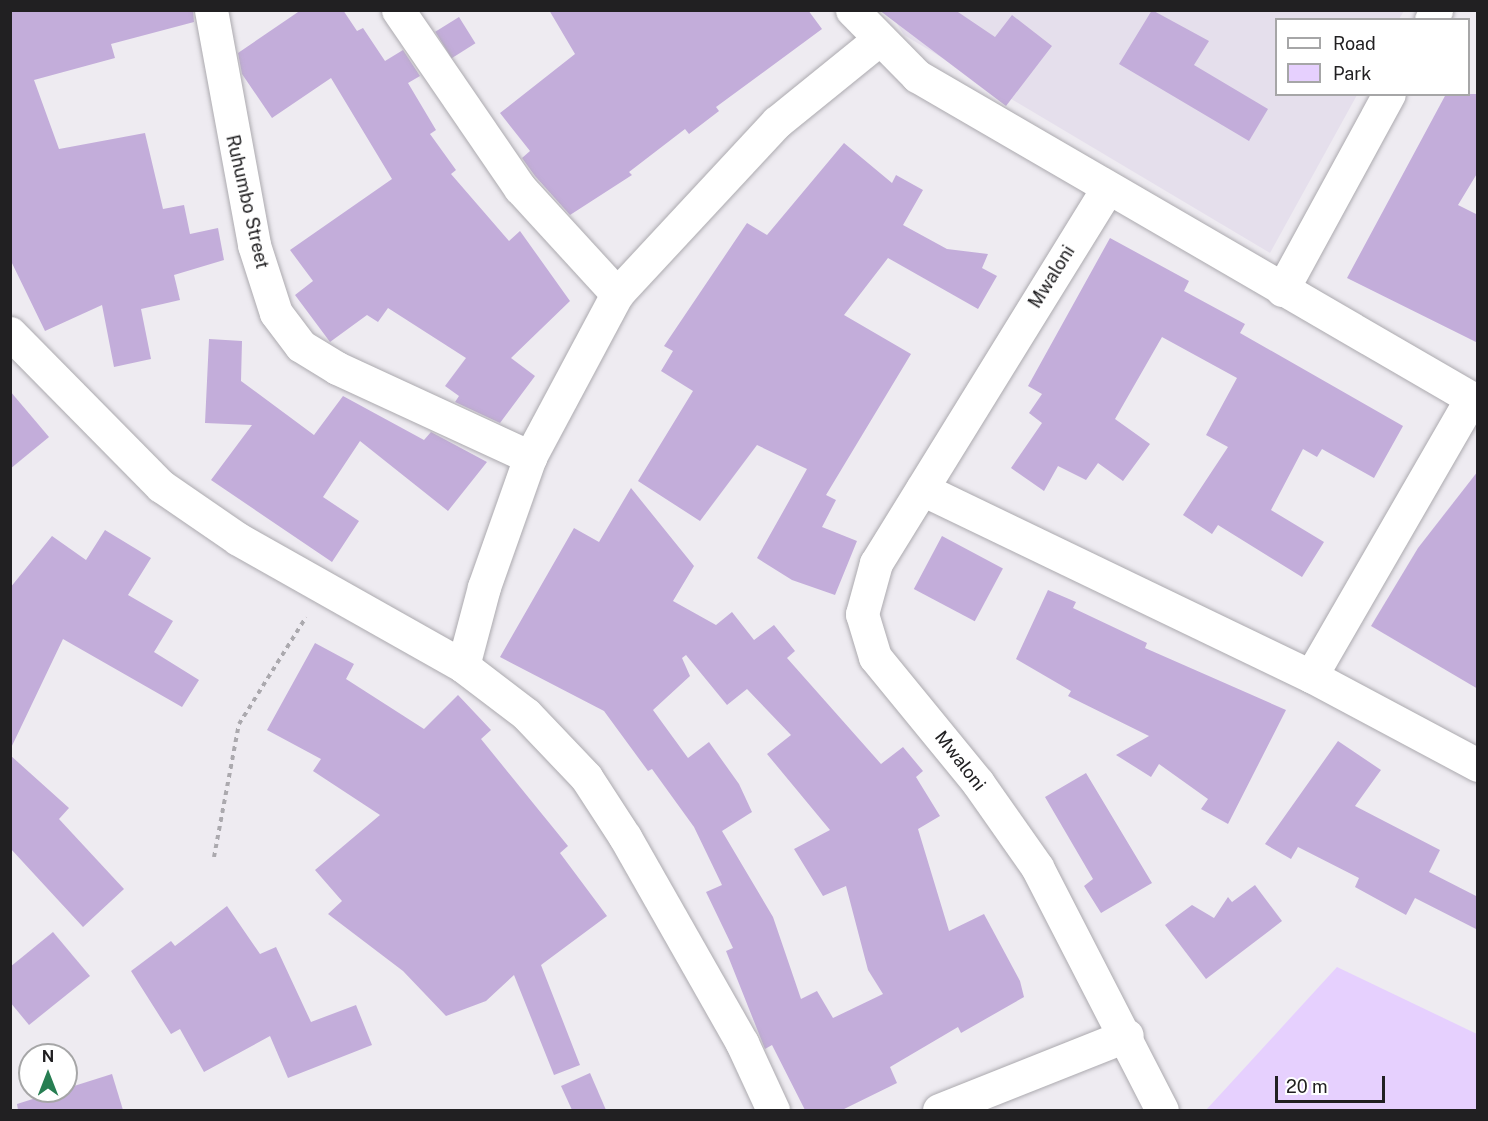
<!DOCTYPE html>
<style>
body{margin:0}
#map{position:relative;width:1488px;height:1121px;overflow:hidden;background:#eeebf1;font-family:"Public Sans",sans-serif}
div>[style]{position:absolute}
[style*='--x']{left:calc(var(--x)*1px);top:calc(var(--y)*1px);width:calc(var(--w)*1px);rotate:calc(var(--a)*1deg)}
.built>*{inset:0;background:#e5dfec}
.green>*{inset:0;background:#e6d0fe}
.building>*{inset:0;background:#c3adda;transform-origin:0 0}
.path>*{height:4px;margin-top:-2px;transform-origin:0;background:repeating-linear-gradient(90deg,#aba9ae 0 4.5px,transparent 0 9px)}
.roads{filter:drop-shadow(0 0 2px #acaaaf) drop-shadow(0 0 2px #acaaaf)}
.minor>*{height:33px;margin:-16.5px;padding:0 16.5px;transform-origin:16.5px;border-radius:16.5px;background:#fff}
span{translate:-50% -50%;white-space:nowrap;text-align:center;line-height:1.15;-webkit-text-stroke:4.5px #fff;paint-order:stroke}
.street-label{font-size:18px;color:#212022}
.frame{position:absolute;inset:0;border:12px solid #212022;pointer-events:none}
.legend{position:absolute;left:1275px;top:18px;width:195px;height:78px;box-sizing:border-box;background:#fff;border:2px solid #a6a6a7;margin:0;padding:8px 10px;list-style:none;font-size:18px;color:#212022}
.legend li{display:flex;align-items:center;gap:12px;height:30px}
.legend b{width:30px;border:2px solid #a6a6a7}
.north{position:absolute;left:18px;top:1043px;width:60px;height:60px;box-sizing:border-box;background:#fff;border:2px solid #a6a6a7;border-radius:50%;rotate:0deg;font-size:16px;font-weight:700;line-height:24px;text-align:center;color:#212022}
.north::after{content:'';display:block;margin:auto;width:21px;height:27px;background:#277e52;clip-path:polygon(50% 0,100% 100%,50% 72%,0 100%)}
.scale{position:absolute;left:1275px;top:1076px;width:110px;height:27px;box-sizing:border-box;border:3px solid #212022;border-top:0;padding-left:8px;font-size:18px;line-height:21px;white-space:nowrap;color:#212022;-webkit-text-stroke:4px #fff;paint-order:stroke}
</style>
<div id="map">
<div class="built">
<div style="clip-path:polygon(889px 11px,1404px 11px,1399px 19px,1276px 20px,1276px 94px,1357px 95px,1270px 253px,904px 35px)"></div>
</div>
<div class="green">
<div style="clip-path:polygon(1337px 967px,1477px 1034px,1477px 1110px,1206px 1110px)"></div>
</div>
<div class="building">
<div style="clip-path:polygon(10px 10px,193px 10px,194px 22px,111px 44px,115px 58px,34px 80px,59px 149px,145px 133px,163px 209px,184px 205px,190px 234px,218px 228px,224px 260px,174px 275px,180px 300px,141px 309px,151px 359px,114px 367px,102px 305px,45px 331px,10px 259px)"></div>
<div style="clip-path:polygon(301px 10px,343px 10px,357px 31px,363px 28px,385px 61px,403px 50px,420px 76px,408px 83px,436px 130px,430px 134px,456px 170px,451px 174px,509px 241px,520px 231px,570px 301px,511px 358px,535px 376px,500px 423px,455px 402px,459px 396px,445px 386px,466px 358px,388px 308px,378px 322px,367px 315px,330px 342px,295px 295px,313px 281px,290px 250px,392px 179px,331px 78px,272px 118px,242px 74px,238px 53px)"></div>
<div style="clip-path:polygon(549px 10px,808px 10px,822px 29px,716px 107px,719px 111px,689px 134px,685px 129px,629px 172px,632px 175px,570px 215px,535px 176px,522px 158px,530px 151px,500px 113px,575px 54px)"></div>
<div style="clip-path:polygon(879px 10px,955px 10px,995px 37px,1012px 15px,1052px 46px,1006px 106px)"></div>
<div style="clip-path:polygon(1152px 10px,1209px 41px,1194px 65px,1268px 109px,1249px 141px,1119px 64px)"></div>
<div style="left:459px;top:17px;width:31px;height:28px;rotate:58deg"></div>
<div style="clip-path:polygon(1446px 94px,1478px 94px,1478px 172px,1458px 205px,1478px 215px,1478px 343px,1347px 278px)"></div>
<div style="clip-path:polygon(844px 143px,892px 183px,896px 175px,923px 190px,903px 225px,947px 249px,988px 254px,982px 268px,997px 276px,978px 309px,888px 258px,844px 315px,911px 354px,826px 495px,836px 500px,822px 527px,857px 541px,835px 595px,792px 580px,757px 558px,807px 469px,757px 445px,700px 521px,638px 481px,693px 391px,661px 371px,673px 351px,664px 346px,747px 223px,767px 235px)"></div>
<div style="clip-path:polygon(1110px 238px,1189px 281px,1184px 291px,1245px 324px,1240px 333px,1403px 426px,1374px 478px,1322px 449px,1317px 457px,1303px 449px,1271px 510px,1324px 542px,1302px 577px,1218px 525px,1212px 534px,1183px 515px,1228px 447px,1206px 435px,1237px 378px,1162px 337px,1115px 419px,1150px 444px,1123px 481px,1098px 463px,1086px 480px,1058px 466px,1044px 491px,1011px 468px,1042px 423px,1029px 413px,1042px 394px,1028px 386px)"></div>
<div style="clip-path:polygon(209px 339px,242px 341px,241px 381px,314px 435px,343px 396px,424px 440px,431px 432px,487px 462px,448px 511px,360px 441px,323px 497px,359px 521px,332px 562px,211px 480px,252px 425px,205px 423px)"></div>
<div style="clip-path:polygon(10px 391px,49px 437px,10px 469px)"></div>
<div style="clip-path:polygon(1478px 471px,1478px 689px,1371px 626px,1418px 548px)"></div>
<div style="clip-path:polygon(evenodd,631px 488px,694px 566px,673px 601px,716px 625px,732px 612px,754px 640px,774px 625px,795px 651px,787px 658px,881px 764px,903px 747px,923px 771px,916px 777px,940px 816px,918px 829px,949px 931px,984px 914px,1020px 981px,1024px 997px,961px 1033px,958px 1027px,890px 1067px,897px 1083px,842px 1110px,805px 1110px,772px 1045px,765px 1049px,726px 951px,733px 948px,706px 892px,722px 885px,694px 827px,652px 769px,648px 771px,604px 711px,500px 657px,574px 528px,599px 542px,631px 488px,686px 655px,727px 705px,747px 689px,791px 735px,767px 754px,830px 830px,794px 849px,823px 896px,846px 886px,868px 970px,883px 994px,833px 1018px,817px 991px,801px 999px,773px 917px,722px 831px,752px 812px,739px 784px,709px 742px,688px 758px,653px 710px,690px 676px,682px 658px,686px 655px)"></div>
<div style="clip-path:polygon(105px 530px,151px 558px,128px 595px,173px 621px,154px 652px,199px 680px,182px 707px,63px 639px,10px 750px,10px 588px,52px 536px,86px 560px)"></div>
<div style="left:942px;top:536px;width:69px;height:60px;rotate:28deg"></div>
<div style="clip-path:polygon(1048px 590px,1076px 602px,1073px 608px,1147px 643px,1145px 648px,1286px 710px,1228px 824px,1201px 809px,1208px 799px,1159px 764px,1151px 777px,1116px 755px,1149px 736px,1068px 696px,1071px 691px,1016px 659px)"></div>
<div style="clip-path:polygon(315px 643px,354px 664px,346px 679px,424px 729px,458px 695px,491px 730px,481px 739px,568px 846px,560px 853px,607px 916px,541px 965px,580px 1065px,554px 1075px,514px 975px,486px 1001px,446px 1016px,403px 971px,328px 914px,342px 901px,315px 870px,380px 815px,313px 771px,321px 759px,267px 730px)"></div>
<div style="clip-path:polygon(1338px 741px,1381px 770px,1355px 806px,1440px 850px,1429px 872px,1478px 897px,1478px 930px,1415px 898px,1406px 915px,1355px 887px,1359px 878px,1298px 847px,1291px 859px,1265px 844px)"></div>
<div style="clip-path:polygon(10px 755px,69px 808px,59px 819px,124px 889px,83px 927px,10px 848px)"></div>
<div style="clip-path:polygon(1086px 773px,1152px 883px,1101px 913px,1084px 886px,1093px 879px,1045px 797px)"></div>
<div style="clip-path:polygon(1255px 885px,1282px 921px,1206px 979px,1165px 925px,1192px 905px,1214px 918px,1228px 897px,1232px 902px)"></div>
<div style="clip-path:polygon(227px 906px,260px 954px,276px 947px,311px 1022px,356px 1005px,372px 1045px,288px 1078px,270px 1036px,204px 1072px,180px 1029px,171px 1034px,131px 971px,171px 941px,175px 946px)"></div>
<div style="clip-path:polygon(53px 932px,90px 976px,29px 1025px,10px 1002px,10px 967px)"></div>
<div style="clip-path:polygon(590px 1073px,606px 1110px,572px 1110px,561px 1086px)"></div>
<div style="clip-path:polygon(112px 1074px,123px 1110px,18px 1110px,17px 1104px)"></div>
</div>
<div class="path">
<div style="--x:214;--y:857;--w:135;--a:-79.4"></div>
<div style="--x:239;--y:724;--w:126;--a:-57.9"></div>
</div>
<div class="roads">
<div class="minor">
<div style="--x:211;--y:10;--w:239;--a:79.6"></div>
<div style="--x:254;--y:245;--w:71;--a:72.1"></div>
<div style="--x:276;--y:313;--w:41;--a:52.9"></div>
<div style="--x:301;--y:346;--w:42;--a:31.4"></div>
<div style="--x:337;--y:368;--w:213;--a:24.8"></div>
<div style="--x:398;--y:10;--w:216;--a:55.6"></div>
<div style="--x:520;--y:188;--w:144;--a:47.5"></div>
<div style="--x:852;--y:10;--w:93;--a:45.4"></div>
<div style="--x:917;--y:76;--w:649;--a:30.16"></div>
<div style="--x:1431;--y:20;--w:11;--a:-63"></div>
<div style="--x:1107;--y:189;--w:440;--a:121.7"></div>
<div style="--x:876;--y:563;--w:53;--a:105.4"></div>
<div style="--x:862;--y:614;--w:45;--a:73.2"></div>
<div style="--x:875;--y:657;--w:163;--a:50.7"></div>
<div style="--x:978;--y:783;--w:103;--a:54.9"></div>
<div style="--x:1037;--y:867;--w:273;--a:62.8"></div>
<div style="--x:1282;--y:290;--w:223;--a:-61.4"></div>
<div style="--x:10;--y:333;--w:215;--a:45.4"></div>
<div style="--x:161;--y:486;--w:93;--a:34.5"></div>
<div style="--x:238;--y:539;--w:258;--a:29.4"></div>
<div style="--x:463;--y:666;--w:79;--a:37.3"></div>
<div style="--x:526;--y:714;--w:87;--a:46.4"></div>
<div style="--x:586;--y:777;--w:72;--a:57"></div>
<div style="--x:625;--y:837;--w:237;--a:60.4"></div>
<div style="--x:742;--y:1043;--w:74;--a:65.2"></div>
<div style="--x:922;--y:489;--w:432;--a:25.7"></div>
<div style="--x:1311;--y:676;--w:189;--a:28.1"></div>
<div style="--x:463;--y:666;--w:82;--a:-75.1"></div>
<div style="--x:484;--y:587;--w:138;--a:-70.5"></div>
<div style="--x:530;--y:457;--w:185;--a:-61.9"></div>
<div style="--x:617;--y:294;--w:235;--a:-47.1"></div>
<div style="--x:777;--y:122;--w:129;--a:-39"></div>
<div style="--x:1311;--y:676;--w:320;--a:-60"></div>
<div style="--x:939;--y:1110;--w:202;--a:-21.7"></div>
</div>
</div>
<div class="street-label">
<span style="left:247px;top:202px;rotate:77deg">Ruhumbo Street</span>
<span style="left:1052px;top:277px;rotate:-58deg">Mwaloni</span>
<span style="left:960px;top:761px;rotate:52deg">Mwaloni</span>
</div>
<div class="frame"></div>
<ul class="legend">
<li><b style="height:8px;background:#fff"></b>Road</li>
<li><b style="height:16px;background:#e6d0fe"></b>Park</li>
</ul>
<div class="north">N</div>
<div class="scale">20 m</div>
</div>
